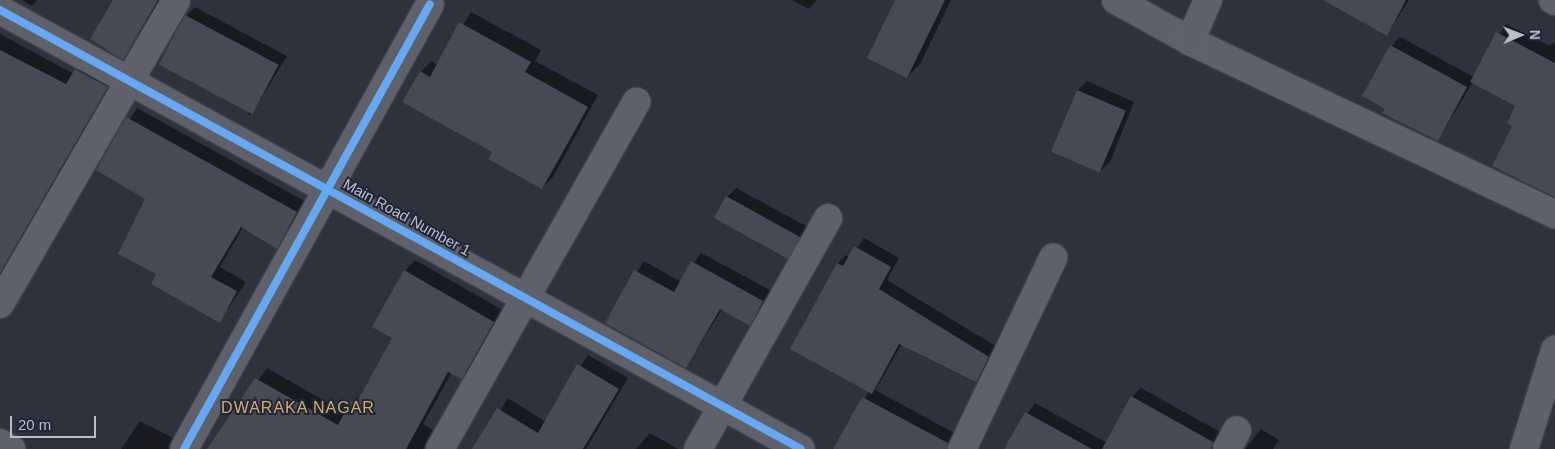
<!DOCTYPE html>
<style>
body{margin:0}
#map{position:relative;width:1555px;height:449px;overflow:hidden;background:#2e323d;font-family:Helvetica,sans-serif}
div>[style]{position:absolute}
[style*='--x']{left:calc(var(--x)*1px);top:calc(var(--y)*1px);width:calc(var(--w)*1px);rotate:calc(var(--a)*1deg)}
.shadow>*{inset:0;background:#0007}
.building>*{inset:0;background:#474a54;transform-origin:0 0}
.roads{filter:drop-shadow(0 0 1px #4a4d55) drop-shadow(0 0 1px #4a4d55)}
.minor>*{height:28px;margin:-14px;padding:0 14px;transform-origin:14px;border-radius:14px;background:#5e616b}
.cycleway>*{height:8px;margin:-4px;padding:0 4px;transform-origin:4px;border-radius:4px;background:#66a8f1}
span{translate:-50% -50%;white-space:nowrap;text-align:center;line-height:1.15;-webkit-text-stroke:4px #212638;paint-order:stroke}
.street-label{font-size:15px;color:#b9bdcd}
.neighbourhood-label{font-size:16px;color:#d6ac6b;letter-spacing:1px}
.north{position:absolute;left:1495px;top:10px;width:50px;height:50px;-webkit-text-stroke:4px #212638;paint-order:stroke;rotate:89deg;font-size:14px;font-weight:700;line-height:20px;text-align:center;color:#b9bdcd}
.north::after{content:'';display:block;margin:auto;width:18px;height:22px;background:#b9bdcd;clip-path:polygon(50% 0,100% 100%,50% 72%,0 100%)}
.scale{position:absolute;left:10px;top:416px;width:86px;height:22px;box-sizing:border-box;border:2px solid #b9bdcd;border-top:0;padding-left:6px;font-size:15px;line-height:18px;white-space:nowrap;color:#b9bdcd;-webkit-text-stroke:4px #212638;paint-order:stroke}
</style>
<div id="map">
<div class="shadow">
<div style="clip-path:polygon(22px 0,37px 0,32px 6px)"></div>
<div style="clip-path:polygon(114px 0,160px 0,123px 58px)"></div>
<div style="clip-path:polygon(792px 0,817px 0,809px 9px)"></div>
<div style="clip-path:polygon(896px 0,951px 0,920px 64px,907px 77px)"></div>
<div style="clip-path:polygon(1359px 0,1409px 0,1387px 34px)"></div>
<div style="clip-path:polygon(195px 7px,287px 56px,250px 116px,186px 16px)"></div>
<div style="clip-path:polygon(471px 12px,541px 50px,535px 61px,598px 95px,553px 177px,542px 188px,494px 151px,421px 72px,431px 61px,438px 65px)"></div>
<div style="clip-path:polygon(1506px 24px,1550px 46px,1555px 41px,1555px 195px,1514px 125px,1517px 105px,1473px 82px,1438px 140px,1387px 108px,1391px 46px,1400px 37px,1474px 77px)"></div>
<div style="clip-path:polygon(0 34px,74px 74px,86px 60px,117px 76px,0 274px)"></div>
<div style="clip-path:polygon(1087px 81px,1134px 102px,1110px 162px,1100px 171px,1078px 90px)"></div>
<div style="clip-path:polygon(137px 108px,306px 202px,276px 248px,243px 227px,220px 267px,246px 282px,220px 321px,158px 273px,146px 199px,98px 169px)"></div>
<div style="clip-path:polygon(736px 188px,808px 227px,787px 257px,727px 197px)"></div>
<div style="clip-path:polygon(864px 238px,899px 258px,887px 280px,997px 347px,976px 381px,902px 344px,875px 390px,956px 434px,950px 449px,834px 449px,869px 391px,838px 263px,846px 255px,850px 257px)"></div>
<div style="clip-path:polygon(701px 253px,772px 291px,749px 324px,722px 309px,686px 367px,606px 323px,644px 261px,681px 282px)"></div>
<div style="clip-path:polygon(415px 260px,504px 311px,472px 367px,461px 377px,452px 372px,423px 424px,433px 430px,423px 449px,209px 449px,267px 368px,346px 413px,364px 392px,394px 337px,405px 271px)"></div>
<div style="clip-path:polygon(588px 355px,628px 378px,586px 449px,476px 449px,508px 398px,546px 422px)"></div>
<div style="clip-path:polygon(1141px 388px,1222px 433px,1224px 449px,1159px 449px,1132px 397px)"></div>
<div style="clip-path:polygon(1035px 403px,1111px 445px,1109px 449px,1004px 449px)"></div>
<div style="clip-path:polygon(140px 421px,177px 440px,172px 449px,121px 449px)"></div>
<div style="clip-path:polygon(1261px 429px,1279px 440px,1273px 449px,1245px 449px)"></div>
<div style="clip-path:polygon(650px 433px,678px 449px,636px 449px)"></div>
</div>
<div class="building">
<div style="clip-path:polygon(113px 0,158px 0,123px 60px,90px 39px)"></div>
<div style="clip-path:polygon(895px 0,945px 0,907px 78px,867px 58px)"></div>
<div style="clip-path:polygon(1323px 0,1406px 0,1387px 36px)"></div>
<div style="left:185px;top:15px;width:106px;height:56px;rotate:28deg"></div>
<div style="clip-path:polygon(459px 22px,531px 62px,525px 72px,588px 107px,542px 189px,488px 159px,492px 152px,402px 102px,420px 71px,430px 77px)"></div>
<div style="clip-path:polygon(1496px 32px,1555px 63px,1555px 197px,1492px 166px,1512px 126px,1507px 123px,1515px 106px,1470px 82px)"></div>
<div style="clip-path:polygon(1390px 45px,1467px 87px,1438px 141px,1382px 113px,1385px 109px,1362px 96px)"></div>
<div style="clip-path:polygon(0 50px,66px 84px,75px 69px,108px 87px,0 273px)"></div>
<div style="left:1077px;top:90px;width:53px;height:67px;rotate:23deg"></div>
<div style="clip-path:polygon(126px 117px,297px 212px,277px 249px,241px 227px,211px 277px,237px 291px,220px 323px,151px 284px,156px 274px,118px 254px,145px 199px,96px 170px)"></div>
<div style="left:726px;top:196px;width:85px;height:25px;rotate:29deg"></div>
<div style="clip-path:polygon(854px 246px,891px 267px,879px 289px,989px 357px,976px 382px,899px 344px,872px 394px,790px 349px,837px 263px,843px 266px)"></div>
<div style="clip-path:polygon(691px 261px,763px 301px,750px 326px,720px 309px,686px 368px,605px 323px,634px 270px,674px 292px)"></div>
<div style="clip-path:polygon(404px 270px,494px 322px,462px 379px,448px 372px,406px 449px,207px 449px,255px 378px,338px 425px,351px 401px,356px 404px,392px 338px,372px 327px)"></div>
<div style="clip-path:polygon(577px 364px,619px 389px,583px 449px,472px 449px,497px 408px,538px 433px)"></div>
<div style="clip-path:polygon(1131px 396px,1213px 442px,1211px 449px,1102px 449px)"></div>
<div style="clip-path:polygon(862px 397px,948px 443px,947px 449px,833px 449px)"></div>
<div style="clip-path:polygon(1025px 412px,1092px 449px,1004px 449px)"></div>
</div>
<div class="roads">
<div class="minor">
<div style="--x:1116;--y:0;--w:85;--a:29"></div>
<div style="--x:1190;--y:41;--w:404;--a:25.4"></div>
<div style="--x:1553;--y:0;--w:2;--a:27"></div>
<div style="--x:0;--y:10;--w:913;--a:28.73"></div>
<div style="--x:1190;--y:41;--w:45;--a:-66.3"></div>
<div style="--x:0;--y:304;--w:351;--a:-59.9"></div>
<div style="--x:0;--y:443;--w:13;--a:29"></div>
<div style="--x:184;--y:449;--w:508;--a:-61.07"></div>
<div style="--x:440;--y:449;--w:399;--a:-60.5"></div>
<div style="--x:698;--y:449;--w:265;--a:-60.6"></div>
<div style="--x:962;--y:449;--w:212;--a:-64.5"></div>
<div style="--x:1227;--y:449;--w:21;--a:-62"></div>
<div style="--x:1524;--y:449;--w:104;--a:-72.6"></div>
</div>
</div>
<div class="cycleway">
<div style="--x:0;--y:10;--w:913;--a:28.73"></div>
<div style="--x:184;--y:449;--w:508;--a:-61.07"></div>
</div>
<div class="street-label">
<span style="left:407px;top:217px;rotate:29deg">Main Road Number 1</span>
</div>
<div class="neighbourhood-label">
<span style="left:298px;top:408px">DWARAKA NAGAR</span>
</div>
<div class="north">N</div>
<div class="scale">20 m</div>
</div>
